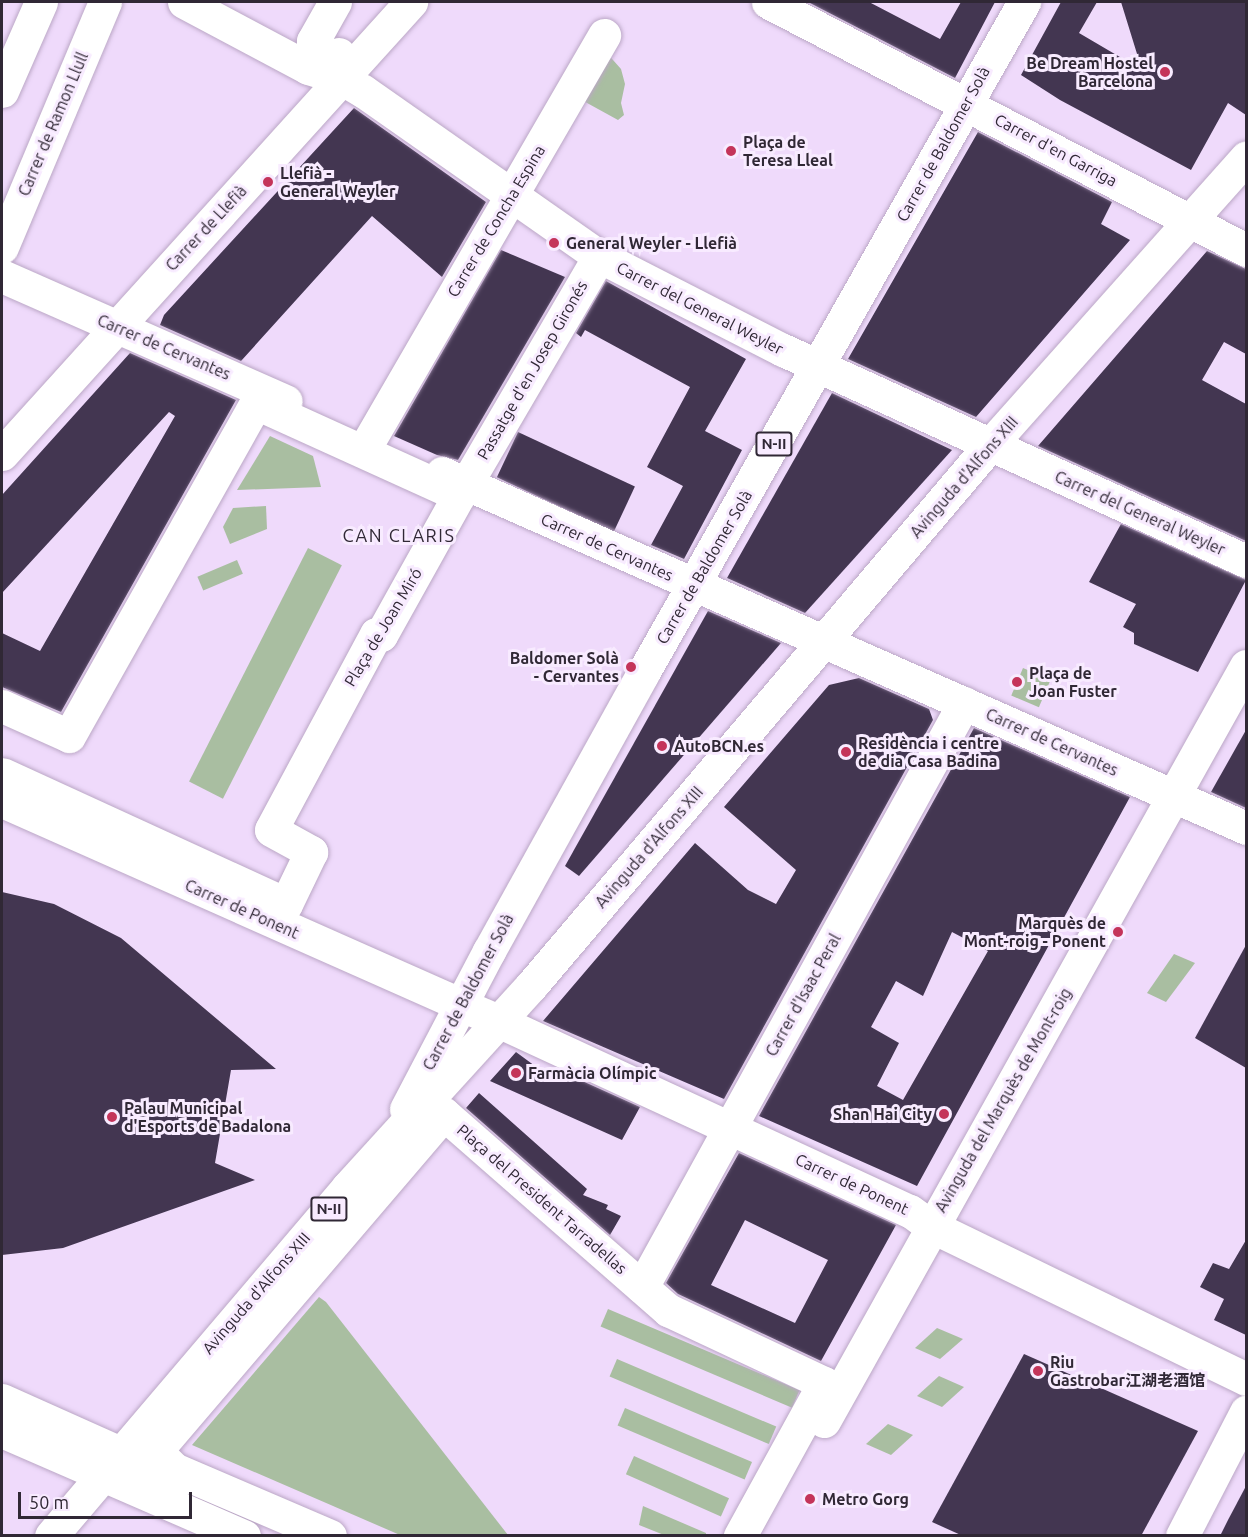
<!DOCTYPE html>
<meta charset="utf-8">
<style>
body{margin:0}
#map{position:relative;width:1248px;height:1537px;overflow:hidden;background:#efdafb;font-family:Ubuntu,"Noto Sans SC",sans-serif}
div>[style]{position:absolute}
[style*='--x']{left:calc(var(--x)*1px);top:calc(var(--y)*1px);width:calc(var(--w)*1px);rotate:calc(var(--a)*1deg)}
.green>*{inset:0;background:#a9bea1;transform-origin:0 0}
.building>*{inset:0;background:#433651;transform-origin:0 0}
.roads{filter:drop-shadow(0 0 2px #bba7c6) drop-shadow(0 0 2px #bba7c6)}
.minor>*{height:33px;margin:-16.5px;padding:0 16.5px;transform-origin:16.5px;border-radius:16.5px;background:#fff}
.major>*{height:33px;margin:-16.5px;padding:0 16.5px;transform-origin:16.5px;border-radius:16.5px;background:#fff}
.highway>*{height:33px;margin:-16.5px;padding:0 16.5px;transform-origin:16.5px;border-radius:16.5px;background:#fff}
.dots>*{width:16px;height:16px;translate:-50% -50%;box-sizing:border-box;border:3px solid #f8ebff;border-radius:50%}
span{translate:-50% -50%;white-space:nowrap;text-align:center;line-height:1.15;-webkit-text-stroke:6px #f8ebff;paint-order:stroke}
.shield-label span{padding:2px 4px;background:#f8ebff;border:2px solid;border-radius:4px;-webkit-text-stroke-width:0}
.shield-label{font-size:15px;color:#302835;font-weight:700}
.poi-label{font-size:16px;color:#302835;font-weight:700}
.right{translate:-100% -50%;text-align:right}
.left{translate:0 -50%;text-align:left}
.street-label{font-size:16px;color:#302835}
.neighbourhood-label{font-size:18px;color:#302835;letter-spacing:1.5px}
.frame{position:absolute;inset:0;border:3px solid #302835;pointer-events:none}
.scale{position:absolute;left:18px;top:1492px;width:174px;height:27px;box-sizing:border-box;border:3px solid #302835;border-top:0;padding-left:8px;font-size:18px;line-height:21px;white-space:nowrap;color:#302835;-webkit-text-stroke:4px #f8ebff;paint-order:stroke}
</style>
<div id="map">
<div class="green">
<div style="clip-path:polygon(605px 51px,621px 69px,625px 84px,621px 103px,624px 115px,618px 120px,578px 98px)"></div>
<div style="clip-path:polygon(270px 436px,313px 456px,321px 487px,237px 490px)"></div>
<div style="clip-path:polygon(266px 506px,267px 529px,230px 544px,223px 527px,233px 508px)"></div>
<div style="left:308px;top:548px;width:38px;height:262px;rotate:27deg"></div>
<div style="left:237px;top:560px;width:15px;height:43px;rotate:67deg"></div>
<div style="left:1023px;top:668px;width:30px;height:30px;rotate:23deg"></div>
<div style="clip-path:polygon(1174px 954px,1195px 963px,1166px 1002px,1147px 993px)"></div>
<div style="clip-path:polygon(319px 1297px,326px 1302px,508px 1535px,400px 1535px,192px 1445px)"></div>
<div style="left:608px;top:1309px;width:208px;height:19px;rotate:23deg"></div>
<div style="clip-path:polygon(937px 1328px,963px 1339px,940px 1359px,915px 1348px)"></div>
<div style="left:617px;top:1359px;width:173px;height:19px;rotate:23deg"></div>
<div style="clip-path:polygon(939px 1376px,964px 1387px,942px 1407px,917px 1396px)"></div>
<div style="left:625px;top:1408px;width:138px;height:19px;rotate:23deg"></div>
<div style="clip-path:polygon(888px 1424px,913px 1435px,891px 1455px,866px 1444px)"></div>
<div style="left:634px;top:1456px;width:104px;height:20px;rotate:24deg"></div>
<div style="clip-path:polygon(643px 1506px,706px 1533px,706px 1535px,664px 1535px,639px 1525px)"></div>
</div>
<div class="building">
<div style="clip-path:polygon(808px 2px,869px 2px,940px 39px,961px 2px,995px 2px,955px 78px)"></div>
<div style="clip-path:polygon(1061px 2px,1097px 2px,1079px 33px,1142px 70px,1121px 2px,1246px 2px,1246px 115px,1228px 103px,1191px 170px,1060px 100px,1021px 75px)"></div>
<div style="clip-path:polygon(354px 108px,486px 202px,442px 277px,372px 216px,241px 361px,160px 325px,164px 315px)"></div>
<div style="clip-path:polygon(978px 132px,1112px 202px,1101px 224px,1130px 240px,976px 417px,848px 359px)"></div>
<div style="clip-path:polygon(501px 250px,565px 277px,458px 460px,437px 455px,394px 436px)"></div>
<div style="clip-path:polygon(1207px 251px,1246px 269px,1246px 354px,1224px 342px,1202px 380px,1246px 404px,1246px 541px,1038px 446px)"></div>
<div style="clip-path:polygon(606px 281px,746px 359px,705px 431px,742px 450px,684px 559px,651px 545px,683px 486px,647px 467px,690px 387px,585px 330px,581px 337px,576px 333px)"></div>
<div style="clip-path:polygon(130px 353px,236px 400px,61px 712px,2px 687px,2px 633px,40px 651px,175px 416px,169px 412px,2px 593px,2px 495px)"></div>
<div style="clip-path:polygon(832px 393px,952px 450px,805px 613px,727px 578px)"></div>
<div style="left:518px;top:432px;width:129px;height:50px;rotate:25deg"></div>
<div style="clip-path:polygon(1121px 524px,1246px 580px,1198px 672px,1134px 644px,1134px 633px,1123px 627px,1136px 604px,1089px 582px)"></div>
<div style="clip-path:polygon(708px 611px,781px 643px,579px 876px,565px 866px)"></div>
<div style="clip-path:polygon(859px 678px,929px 709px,933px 720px,724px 1099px,543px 1021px,695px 843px,748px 890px,776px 904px,796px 870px,724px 807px,829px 685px)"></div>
<div style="clip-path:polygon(evenodd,974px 728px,1130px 797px,917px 1186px,759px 1116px,974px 728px,952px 932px,988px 951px,903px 1100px,877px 1086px,899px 1043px,871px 1027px,896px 981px,923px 996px,952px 932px)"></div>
<div style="clip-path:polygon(1246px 730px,1246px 808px,1211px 792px)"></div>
<div style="clip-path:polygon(2px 892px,54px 904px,121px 938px,276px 1069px,231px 1070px,215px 1163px,255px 1180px,63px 1248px,2px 1255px)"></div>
<div style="clip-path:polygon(1246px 945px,1246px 1068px,1195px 1038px)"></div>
<div style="clip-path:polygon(516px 1052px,554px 1080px,558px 1070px,640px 1107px,622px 1140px,490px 1081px)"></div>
<div style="clip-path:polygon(479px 1093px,587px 1189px,583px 1195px,608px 1205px,606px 1209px,621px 1216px,610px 1235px,466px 1108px)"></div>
<div style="clip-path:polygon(evenodd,739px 1153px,896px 1225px,821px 1361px,678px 1294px,666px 1283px,739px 1153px,745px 1220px,828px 1260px,795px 1323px,711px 1285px,745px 1220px)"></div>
<div style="clip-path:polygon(1246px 1240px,1246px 1335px,1214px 1320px,1224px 1299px,1200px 1287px,1213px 1263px,1229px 1269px)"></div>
<div style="clip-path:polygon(1024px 1354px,1198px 1431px,1141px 1536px,963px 1536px,932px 1522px)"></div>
<div style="clip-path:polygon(1246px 1486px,1246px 1536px,1220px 1536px,1228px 1520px)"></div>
</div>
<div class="roads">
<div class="minor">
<div style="--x:184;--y:2;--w:140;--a:28"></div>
<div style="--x:308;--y:68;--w:34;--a:17"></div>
<div style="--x:341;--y:78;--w:26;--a:31"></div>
<div style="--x:363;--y:91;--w:288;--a:35"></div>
<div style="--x:599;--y:256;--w:207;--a:27.1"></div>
<div style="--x:783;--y:350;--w:509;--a:24.5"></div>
<div style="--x:335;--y:2;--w:45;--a:119.4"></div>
<div style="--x:313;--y:41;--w:8;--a:40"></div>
<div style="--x:319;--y:46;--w:13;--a:122"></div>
<div style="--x:312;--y:57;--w:15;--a:20"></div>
<div style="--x:326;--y:62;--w:15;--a:-32"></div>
<div style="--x:768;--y:2;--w:539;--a:27.42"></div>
<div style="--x:2;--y:247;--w:266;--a:-67.2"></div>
<div style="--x:2;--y:276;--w:310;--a:23.8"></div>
<div style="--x:370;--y:439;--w:467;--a:-59.9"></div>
<div style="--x:2;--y:454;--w:610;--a:-47.86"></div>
<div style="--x:442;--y:473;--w:879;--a:23.82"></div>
<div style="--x:466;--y:484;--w:264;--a:-59.7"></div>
<div style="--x:2;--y:706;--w:73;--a:24.1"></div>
<div style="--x:69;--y:736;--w:382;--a:-60.7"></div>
<div style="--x:256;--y:403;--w:223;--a:24.4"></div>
<div style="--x:459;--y:495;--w:160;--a:119.1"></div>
<div style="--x:381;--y:635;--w:5;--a:-169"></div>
<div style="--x:376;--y:634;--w:222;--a:118.2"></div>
<div style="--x:271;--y:830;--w:46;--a:28.8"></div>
<div style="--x:311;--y:852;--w:58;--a:115.7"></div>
<div style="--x:286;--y:904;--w:312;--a:-155.4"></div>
<div style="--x:2;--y:801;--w:543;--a:23.92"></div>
<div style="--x:498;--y:1021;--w:454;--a:24.8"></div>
<div style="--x:910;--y:1211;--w:26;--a:36"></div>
<div style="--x:931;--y:1226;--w:350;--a:25.9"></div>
<div style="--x:642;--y:1287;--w:667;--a:-61.13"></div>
<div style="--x:2;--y:1400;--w:194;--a:24.1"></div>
<div style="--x:824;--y:1421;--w:865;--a:-60.8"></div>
<div style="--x:2;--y:1431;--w:264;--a:23.5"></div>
<div style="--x:330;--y:1536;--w:170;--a:-156.8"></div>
<div style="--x:174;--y:1469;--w:18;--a:-135"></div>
<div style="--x:161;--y:1456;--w:10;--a:-96"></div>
<div style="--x:160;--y:1446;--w:437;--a:-49.5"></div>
<div style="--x:444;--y:1114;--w:298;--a:41.2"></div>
<div style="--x:668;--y:1310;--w:172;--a:25.1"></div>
<div style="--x:824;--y:1383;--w:175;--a:118.8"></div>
<div style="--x:1182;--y:1536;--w:140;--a:-62.7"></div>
</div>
<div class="major">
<div style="--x:406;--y:1109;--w:178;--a:-62.3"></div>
<div style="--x:489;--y:951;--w:318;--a:-61"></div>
<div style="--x:643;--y:673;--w:772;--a:-60.41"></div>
<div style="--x:51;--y:1536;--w:458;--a:-49.6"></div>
<div style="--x:348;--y:1187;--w:272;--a:-47.7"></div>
<div style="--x:531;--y:986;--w:709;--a:-49.69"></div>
<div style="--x:990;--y:445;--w:385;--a:-48.3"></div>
</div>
<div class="highway">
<div style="--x:2;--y:91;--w:97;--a:-66.3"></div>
</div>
</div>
<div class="dots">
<div style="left:1165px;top:72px;background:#c4345a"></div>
<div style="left:731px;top:151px;background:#c4345a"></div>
<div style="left:268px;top:182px;background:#c4345a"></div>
<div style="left:554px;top:243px;background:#c4345a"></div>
<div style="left:631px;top:667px;background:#c4345a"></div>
<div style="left:1017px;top:682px;background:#c4345a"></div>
<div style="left:662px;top:746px;background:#c4345a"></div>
<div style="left:846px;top:752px;background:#c4345a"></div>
<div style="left:1118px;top:932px;background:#c4345a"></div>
<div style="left:516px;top:1073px;background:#c4345a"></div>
<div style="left:944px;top:1114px;background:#c4345a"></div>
<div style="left:112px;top:1117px;background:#c4345a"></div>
<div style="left:1038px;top:1371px;background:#c4345a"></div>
<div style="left:810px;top:1499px;background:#c4345a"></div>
</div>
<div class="shield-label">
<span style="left:774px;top:444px">N-II</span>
<span style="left:329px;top:1209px">N-II</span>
</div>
<div class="poi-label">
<span class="right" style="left:1153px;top:72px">Be Dream Hostel<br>Barcelona</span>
<span class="left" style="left:743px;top:151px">Plaça de<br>Teresa Lleal</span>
<span class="left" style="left:280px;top:182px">Llefià -<br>General Weyler</span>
<span class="left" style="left:566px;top:243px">General Weyler - Llefià</span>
<span class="right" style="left:619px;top:667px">Baldomer Solà<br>- Cervantes</span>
<span class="left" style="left:1029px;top:682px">Plaça de<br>Joan Fuster</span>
<span class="left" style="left:858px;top:752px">Residència i centre<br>de dia Casa Badina</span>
<span class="left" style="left:674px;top:746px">AutoBCN.es</span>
<span class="right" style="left:1106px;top:932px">Marquès de<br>Mont-roig - Ponent</span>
<span class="left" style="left:528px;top:1073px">Farmàcia Olímpic</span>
<span class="left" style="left:124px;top:1117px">Palau Municipal<br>d'Esports de Badalona</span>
<span class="right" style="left:932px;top:1114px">Shan Hai City</span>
<span class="left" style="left:1050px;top:1371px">Riu<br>Gastrobar江湖老酒馆</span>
<span class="left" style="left:822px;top:1499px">Metro Gorg</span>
</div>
<div class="street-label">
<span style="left:53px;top:124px;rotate:-67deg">Carrer de Ramon Llull</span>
<span style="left:943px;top:144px;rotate:-61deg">Carrer de Baldomer Solà</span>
<span style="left:1056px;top:150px;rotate:28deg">Carrer d'en Garriga</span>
<span style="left:496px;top:221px;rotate:-59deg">Carrer de Concha Espina</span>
<span style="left:206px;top:228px;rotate:-47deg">Carrer de Llefià</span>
<span style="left:700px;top:308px;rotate:27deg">Carrer del General Weyler</span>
<span style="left:164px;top:347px;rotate:23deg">Carrer de Cervantes</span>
<span style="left:532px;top:370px;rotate:-60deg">Passatge d'en Josep Gironés</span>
<span style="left:964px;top:477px;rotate:-49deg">Avinguda d'Alfons XIII</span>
<span style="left:1140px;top:513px;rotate:24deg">Carrer del General Weyler</span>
<span style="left:607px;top:547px;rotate:24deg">Carrer de Cervantes</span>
<span style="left:704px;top:567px;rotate:-60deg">Carrer de Baldomer Solà</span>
<span style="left:383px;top:627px;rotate:-59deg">Plaça de Joan Miró</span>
<span style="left:1052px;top:742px;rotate:24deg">Carrer de Cervantes</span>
<span style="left:649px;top:847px;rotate:-49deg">Avinguda d'Alfons XIII</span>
<span style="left:242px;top:909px;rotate:24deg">Carrer de Ponent</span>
<span style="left:468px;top:992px;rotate:-62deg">Carrer de Baldomer Solà</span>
<span style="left:803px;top:995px;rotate:-61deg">Carrer d'Isaac Peral</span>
<span style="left:1003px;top:1100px;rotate:-60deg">Avinguda del Marquès de Mont-roig</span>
<span style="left:852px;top:1184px;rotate:25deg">Carrer de Ponent</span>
<span style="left:542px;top:1199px;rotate:41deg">Plaça del President Tarradellas</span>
<span style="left:256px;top:1293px;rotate:-49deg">Avinguda d'Alfons XIII</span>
</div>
<div class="neighbourhood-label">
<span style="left:399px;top:535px">CAN CLARIS</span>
</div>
<div class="frame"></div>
<div class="scale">50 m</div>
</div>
